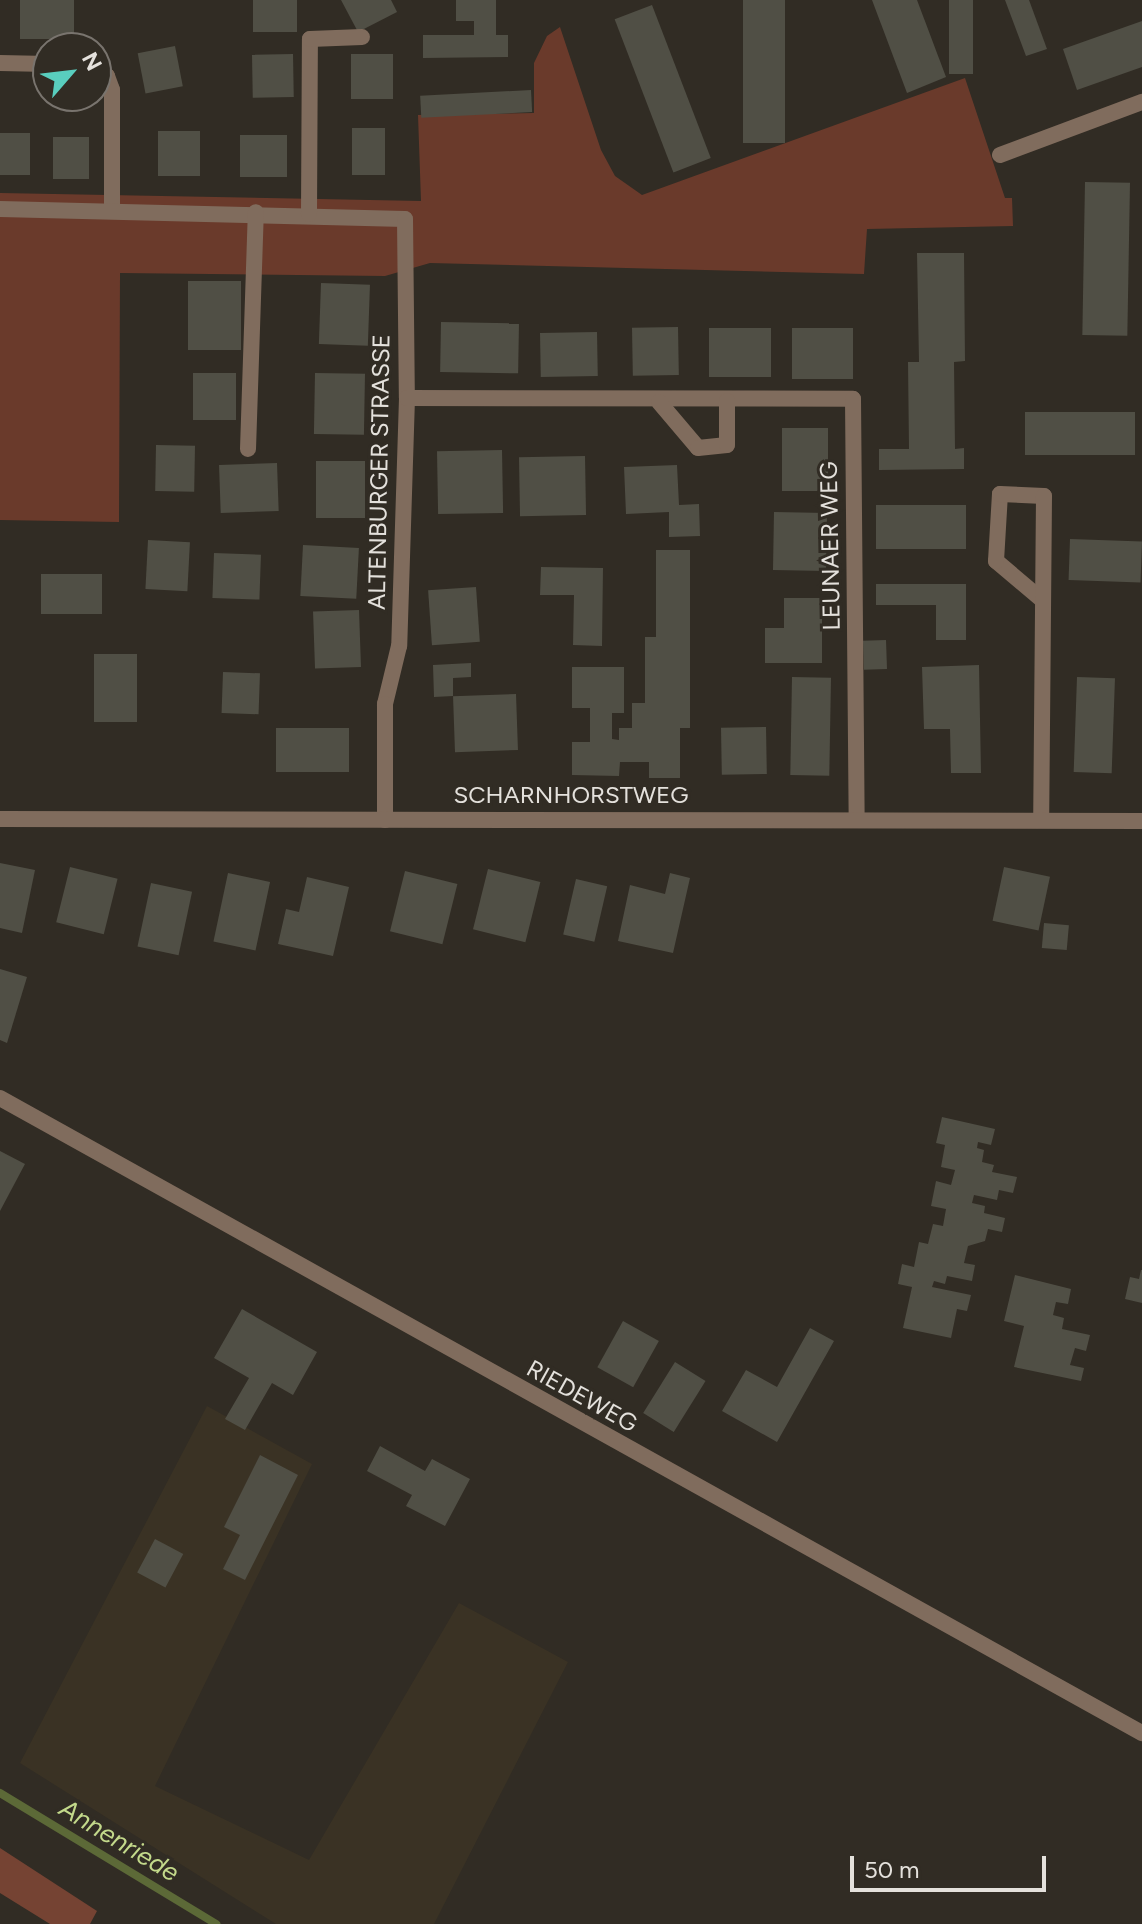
<!DOCTYPE html>
<style>
body{margin:0}
#map{position:relative;width:1142px;height:1924px;overflow:hidden;background:#312c24;font-family:Figtree,sans-serif}
div>[style]{position:absolute}
[style*='--x']{left:calc(var(--x)*1px);top:calc(var(--y)*1px);width:calc(var(--w)*1px);rotate:calc(var(--a)*1deg)}
.built>*{inset:0;background:#3a3224}
.green>*{inset:0;background:#6a3a2b}
.forest>*{inset:0;background:#754333}
.stream>*{height:8px;margin:-4px;padding:0 4px;transform-origin:4px;border-radius:4px;background:#5c6937}
.building>*{inset:0;background:#504f45;transform-origin:0 0}
.street>*{height:16px;margin:-8px;padding:0 8px;transform-origin:8px;border-radius:8px;background:#806c5d}
span{translate:-50% -50%;white-space:nowrap;text-align:center;line-height:1.15;-webkit-text-stroke:6px #312c24;paint-order:stroke}
.street-label{font-size:24px;color:#e4e1dc}
.water-label{font-size:26px;color:#c3d98b;font-style:italic}
.north{position:absolute;left:32px;top:32px;width:80px;height:80px;box-sizing:border-box;background:#312c24;border:2px solid #79746e;border-radius:50%;rotate:62deg;font-size:22px;font-weight:700;line-height:32px;text-align:center;color:#e4e1dc}
.north::after{content:'';display:block;margin:auto;width:28px;height:36px;background:#59cebe;clip-path:polygon(50% 0,100% 100%,50% 72%,0 100%)}
.scale{position:absolute;left:850px;top:1856px;width:196px;height:36px;box-sizing:border-box;border:4px solid #e4e1dc;border-top:0;padding-left:10px;font-size:24px;line-height:28px;white-space:nowrap;color:#e4e1dc;-webkit-text-stroke:6px #312c24;paint-order:stroke}
</style>
<div id="map">
<div class="built">
<div style="clip-path:polygon(207px 1406px,312px 1464px,155px 1786px,309px 1860px,459px 1603px,568px 1662px,434px 1924px,276px 1924px,20px 1763px)"></div>
</div>
<div class="green">
<div style="clip-path:polygon(560px 27px,601px 150px,615px 176px,642px 195px,965px 78px,1005px 198px,1012px 198px,1013px 226px,867px 229px,864px 274px,430px 263px,385px 276px,120px 273px,119px 522px,0 520px,0 193px,421px 201px,418px 115px,534px 113px,534px 63px,547px 36px)"></div>
</div>
<div class="forest">
<div style="clip-path:polygon(0 1848px,97px 1911px,90px 1924px,50px 1924px,0 1893px)"></div>
</div>
<div class="stream">
<div style="--x:0;--y:1793;--w:253;--a:31.2"></div>
</div>
<div class="building">
<div style="left:20px;top:0;width:54px;height:39px"></div>
<div style="left:253px;top:0;width:44px;height:32px"></div>
<div style="clip-path:polygon(341px 0,391px 0,397px 12px,358px 32px)"></div>
<div style="clip-path:polygon(456px 0,496px 0,496px 35px,508px 35px,508px 57px,423px 58px,423px 35px,474px 35px,474px 21px,456px 21px)"></div>
<div style="left:743px;top:0;width:42px;height:143px"></div>
<div style="clip-path:polygon(872px 0,917px 0,946px 77px,907px 93px)"></div>
<div style="left:949px;top:0;width:24px;height:74px"></div>
<div style="clip-path:polygon(1005px 0,1029px 0,1047px 49px,1026px 56px)"></div>
<div style="left:652px;top:5px;width:164px;height:40px;rotate:69deg"></div>
<div style="clip-path:polygon(1142px 21px,1142px 67px,1077px 90px,1063px 49px)"></div>
<div style="left:175px;top:46px;width:41px;height:38px;rotate:79deg"></div>
<div style="left:293px;top:54px;width:43px;height:41px;rotate:89deg"></div>
<div style="left:351px;top:54px;width:42px;height:45px"></div>
<div style="left:531px;top:90px;width:22px;height:111px;rotate:87deg"></div>
<div style="left:352px;top:128px;width:33px;height:47px"></div>
<div style="left:158px;top:131px;width:42px;height:45px"></div>
<div style="left:0;top:133px;width:30px;height:42px"></div>
<div style="left:240px;top:135px;width:47px;height:42px"></div>
<div style="left:53px;top:137px;width:36px;height:42px"></div>
<div style="left:1085px;top:182px;width:45px;height:153px;rotate:1deg"></div>
<div style="clip-path:polygon(917px 253px,964px 253px,965px 361px,954px 362px,955px 449px,964px 448px,964px 469px,879px 470px,879px 449px,909px 449px,908px 362px,919px 362px)"></div>
<div style="left:188px;top:281px;width:53px;height:69px"></div>
<div style="left:321px;top:283px;width:49px;height:61px;rotate:2deg"></div>
<div style="left:441px;top:322px;width:78px;height:50px;rotate:1deg"></div>
<div style="left:678px;top:327px;width:48px;height:46px;rotate:89deg"></div>
<div style="left:709px;top:328px;width:62px;height:49px"></div>
<div style="left:792px;top:328px;width:61px;height:51px"></div>
<div style="left:597px;top:332px;width:44px;height:57px;rotate:89deg"></div>
<div style="left:193px;top:373px;width:43px;height:47px"></div>
<div style="left:315px;top:373px;width:50px;height:61px;rotate:1deg"></div>
<div style="left:1025px;top:412px;width:110px;height:43px"></div>
<div style="left:782px;top:428px;width:46px;height:63px"></div>
<div style="left:156px;top:445px;width:39px;height:46px;rotate:1deg"></div>
<div style="left:502px;top:450px;width:63px;height:65px;rotate:89deg"></div>
<div style="left:585px;top:456px;width:59px;height:66px;rotate:89deg"></div>
<div style="left:316px;top:461px;width:49px;height:57px"></div>
<div style="left:277px;top:463px;width:48px;height:58px;rotate:88deg"></div>
<div style="clip-path:polygon(677px 465px,679px 505px,699px 504px,700px 536px,669px 537px,669px 512px,626px 514px,624px 467px)"></div>
<div style="left:876px;top:505px;width:90px;height:44px"></div>
<div style="left:774px;top:512px;width:53px;height:58px;rotate:1deg"></div>
<div style="left:1070px;top:539px;width:72px;height:41px;rotate:2deg"></div>
<div style="left:148px;top:540px;width:42px;height:49px;rotate:3deg"></div>
<div style="left:303px;top:545px;width:56px;height:51px;rotate:3deg"></div>
<div style="clip-path:polygon(656px 550px,690px 550px,690px 728px,680px 728px,680px 778px,649px 778px,649px 762px,620px 762px,619px 776px,572px 775px,572px 742px,590px 742px,590px 708px,572px 708px,572px 667px,624px 667px,624px 713px,612px 713px,612px 739px,619px 740px,619px 728px,632px 728px,632px 703px,645px 703px,645px 637px,656px 637px)"></div>
<div style="left:214px;top:553px;width:47px;height:45px;rotate:2deg"></div>
<div style="clip-path:polygon(541px 567px,603px 568px,602px 646px,573px 645px,574px 595px,540px 595px)"></div>
<div style="left:41px;top:574px;width:61px;height:40px"></div>
<div style="clip-path:polygon(876px 584px,966px 584px,966px 640px,936px 640px,936px 605px,876px 605px)"></div>
<div style="left:476px;top:587px;width:55px;height:48px;rotate:86deg"></div>
<div style="clip-path:polygon(784px 598px,822px 598px,822px 663px,765px 663px,765px 628px,784px 628px)"></div>
<div style="left:359px;top:610px;width:57px;height:46px;rotate:88deg"></div>
<div style="left:886px;top:640px;width:29px;height:23px;rotate:88deg"></div>
<div style="left:94px;top:654px;width:43px;height:68px"></div>
<div style="clip-path:polygon(471px 663px,471px 677px,453px 678px,453px 696px,434px 697px,433px 665px)"></div>
<div style="clip-path:polygon(979px 665px,981px 773px,951px 773px,950px 729px,924px 729px,922px 667px)"></div>
<div style="left:223px;top:672px;width:37px;height:41px;rotate:2deg"></div>
<div style="left:792px;top:677px;width:39px;height:98px;rotate:1deg"></div>
<div style="left:1077px;top:677px;width:38px;height:95px;rotate:2deg"></div>
<div style="left:516px;top:694px;width:56px;height:63px;rotate:88deg"></div>
<div style="left:766px;top:727px;width:47px;height:45px;rotate:89deg"></div>
<div style="left:276px;top:728px;width:73px;height:44px"></div>
<div style="clip-path:polygon(0 863px,35px 870px,22px 933px,0 928px)"></div>
<div style="left:70px;top:867px;width:49px;height:57px;rotate:14deg"></div>
<div style="left:1004px;top:867px;width:47px;height:55px;rotate:12deg"></div>
<div style="left:488px;top:869px;width:54px;height:62px;rotate:14deg"></div>
<div style="left:405px;top:871px;width:54px;height:62px;rotate:14deg"></div>
<div style="left:228px;top:873px;width:43px;height:70px;rotate:12deg"></div>
<div style="clip-path:polygon(670px 873px,690px 878px,673px 953px,618px 941px,630px 885px,665px 894px)"></div>
<div style="clip-path:polygon(307px 877px,349px 887px,333px 956px,278px 944px,286px 909px,299px 912px)"></div>
<div style="left:576px;top:879px;width:32px;height:57px;rotate:13deg"></div>
<div style="left:151px;top:883px;width:42px;height:65px;rotate:12deg"></div>
<div style="left:1044px;top:923px;width:25px;height:25px;rotate:5deg"></div>
<div style="clip-path:polygon(0 969px,27px 977px,7px 1043px,0 1040px)"></div>
<div style="clip-path:polygon(942px 1117px,995px 1129px,991px 1145px,978px 1142px,977px 1148px,984px 1150px,982px 1162px,994px 1165px,992px 1172px,1017px 1177px,1013px 1193px,999px 1190px,997px 1200px,974px 1195px,972px 1203px,985px 1206px,984px 1213px,1005px 1218px,1002px 1232px,988px 1229px,985px 1241px,968px 1246px,964px 1263px,975px 1265px,972px 1281px,947px 1276px,945px 1284px,934px 1281px,932px 1287px,971px 1295px,967px 1311px,957px 1309px,951px 1338px,903px 1328px,912px 1287px,898px 1284px,902px 1264px,914px 1267px,919px 1242px,928px 1244px,933px 1224px,943px 1226px,946px 1209px,931px 1206px,936px 1181px,951px 1185px,955px 1170px,941px 1167px,945px 1145px,936px 1143px)"></div>
<div style="clip-path:polygon(0 1151px,25px 1164px,0 1211px)"></div>
<div style="clip-path:polygon(1141px 1270px,1142px 1270px,1142px 1303px,1125px 1299px,1130px 1277px,1139px 1279px)"></div>
<div style="clip-path:polygon(1015px 1275px,1071px 1289px,1068px 1304px,1056px 1302px,1053px 1315px,1064px 1318px,1062px 1329px,1090px 1335px,1086px 1351px,1075px 1348px,1070px 1365px,1084px 1368px,1081px 1381px,1014px 1367px,1024px 1326px,1004px 1321px)"></div>
<div style="clip-path:polygon(242px 1309px,317px 1352px,293px 1395px,272px 1383px,245px 1430px,225px 1419px,249px 1378px,214px 1358px)"></div>
<div style="left:623px;top:1321px;width:41px;height:53px;rotate:29deg"></div>
<div style="clip-path:polygon(810px 1328px,834px 1341px,777px 1442px,722px 1411px,746px 1370px,777px 1387px)"></div>
<div style="left:675px;top:1362px;width:36px;height:60px;rotate:32deg"></div>
<div style="clip-path:polygon(380px 1446px,425px 1471px,432px 1459px,470px 1479px,445px 1526px,406px 1506px,412px 1495px,367px 1471px)"></div>
<div style="clip-path:polygon(260px 1455px,298px 1475px,245px 1580px,223px 1569px,240px 1535px,224px 1527px)"></div>
<div style="left:155px;top:1539px;width:32px;height:38px;rotate:28deg"></div>
</div>
<div class="street">
<div style="--x:0;--y:63;--w:48;--a:1.2"></div>
<div style="--x:96;--y:71;--w:12;--a:24"></div>
<div style="--x:107;--y:76;--w:15;--a:70"></div>
<div style="--x:112;--y:90;--w:120;--a:90"></div>
<div style="--x:1000;--y:155;--w:152;--a:-20.5"></div>
<div style="--x:0;--y:209;--w:405;--a:1.4"></div>
<div style="--x:405;--y:219;--w:179;--a:89.4"></div>
<div style="--x:407;--y:398;--w:248;--a:91.8"></div>
<div style="--x:399;--y:646;--w:60;--a:103.6"></div>
<div style="--x:385;--y:704;--w:116;--a:90"></div>
<div style="--x:309;--y:214;--w:175;--a:-89.7"></div>
<div style="--x:310;--y:39;--w:52;--a:-2.2"></div>
<div style="--x:407;--y:398;--w:446;--a:0.1"></div>
<div style="--x:853;--y:399;--w:420;--a:89.5"></div>
<div style="--x:659;--y:402;--w:60;--a:49.7"></div>
<div style="--x:698;--y:448;--w:29;--a:-6"></div>
<div style="--x:727;--y:445;--w:44;--a:-90"></div>
<div style="--x:248;--y:449;--w:237;--a:-88.1"></div>
<div style="--x:1041;--y:599;--w:59;--a:-139.8"></div>
<div style="--x:996;--y:561;--w:67;--a:-86.6"></div>
<div style="--x:1000;--y:494;--w:44;--a:2.6"></div>
<div style="--x:1044;--y:496;--w:324;--a:90.5"></div>
<div style="--x:0;--y:819;--w:1142;--a:0.1"></div>
<div style="--x:0;--y:1098;--w:1307;--a:29.08"></div>
</div>
<div class="street-label">
<span style="left:379px;top:472px;rotate:-89deg">ALTENBURGER STRASSE</span>
<span style="left:830px;top:546px;rotate:-91deg">LEUNAER WEG</span>
<span style="left:571px;top:795px">SCHARNHORSTWEG</span>
<span style="left:582px;top:1396px;rotate:29deg">RIEDEWEG</span>
</div>
<div class="water-label">
<span style="left:119px;top:1841px;rotate:31deg">Annenriede</span>
</div>
<div class="north">N</div>
<div class="scale">50 m</div>
</div>
